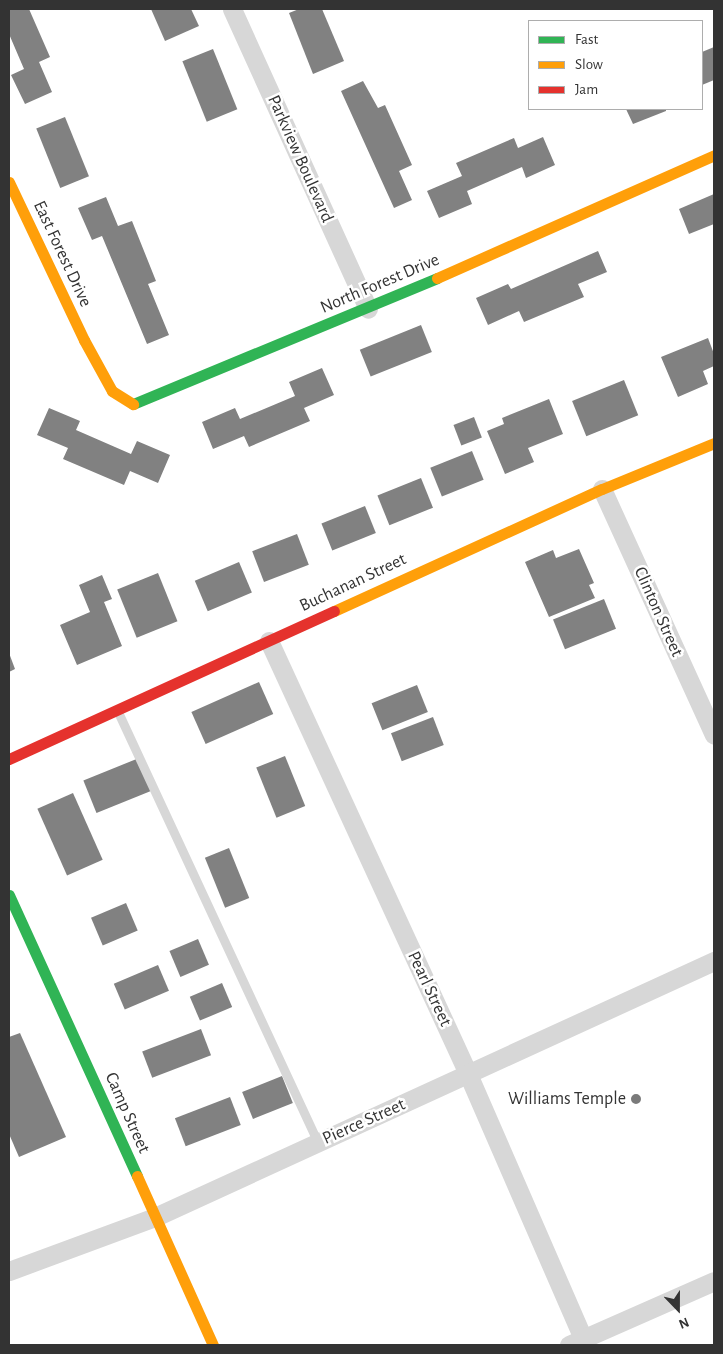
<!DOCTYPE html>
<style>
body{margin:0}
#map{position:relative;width:723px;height:1354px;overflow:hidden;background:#fff;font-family:"Alegreya Sans",sans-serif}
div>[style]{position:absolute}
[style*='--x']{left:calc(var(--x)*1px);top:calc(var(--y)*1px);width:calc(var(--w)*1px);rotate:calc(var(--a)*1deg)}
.building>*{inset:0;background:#818181;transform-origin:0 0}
.lane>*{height:9px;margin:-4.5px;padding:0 4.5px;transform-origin:4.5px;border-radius:4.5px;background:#d7d7d7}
.street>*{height:19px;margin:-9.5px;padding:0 9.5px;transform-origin:9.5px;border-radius:9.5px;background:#d7d7d7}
.fast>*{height:11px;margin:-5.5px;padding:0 5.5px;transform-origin:5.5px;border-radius:5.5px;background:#30b455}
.slow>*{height:11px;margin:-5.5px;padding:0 5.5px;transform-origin:5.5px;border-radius:5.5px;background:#ff9f0a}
.jam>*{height:11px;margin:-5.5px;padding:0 5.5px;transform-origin:5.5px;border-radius:5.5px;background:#e5322d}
.dots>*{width:14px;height:14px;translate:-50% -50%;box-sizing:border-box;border:2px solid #fff;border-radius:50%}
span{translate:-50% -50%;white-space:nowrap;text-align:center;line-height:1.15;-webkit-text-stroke:5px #fff;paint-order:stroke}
.street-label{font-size:18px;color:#333}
.poi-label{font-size:18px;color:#333}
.right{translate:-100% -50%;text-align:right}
.frame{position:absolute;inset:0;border:10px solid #333;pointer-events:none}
.legend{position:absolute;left:528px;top:20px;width:175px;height:90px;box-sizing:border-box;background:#fff;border:1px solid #adadad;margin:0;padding:6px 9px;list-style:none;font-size:15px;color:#333}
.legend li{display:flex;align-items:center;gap:10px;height:25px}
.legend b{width:25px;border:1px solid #adadad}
.north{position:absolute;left:653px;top:1284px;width:50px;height:50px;-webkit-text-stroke:4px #fff;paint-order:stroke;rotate:158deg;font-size:14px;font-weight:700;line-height:20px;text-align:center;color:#333}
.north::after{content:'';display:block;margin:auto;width:18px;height:22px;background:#333;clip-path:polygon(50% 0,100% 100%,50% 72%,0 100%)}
</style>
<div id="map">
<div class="building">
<div style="clip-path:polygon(9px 9px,29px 9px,50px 57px,39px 62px,52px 92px,25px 104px,11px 75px,24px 69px,9px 34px)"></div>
<div style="clip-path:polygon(151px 9px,191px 9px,199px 26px,165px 41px)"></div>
<div style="clip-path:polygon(299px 9px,322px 9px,344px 61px,313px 74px,289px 13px)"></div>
<div style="clip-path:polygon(714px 47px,714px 80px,702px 85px,702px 52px)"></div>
<div style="left:213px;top:49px;width:65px;height:33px;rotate:68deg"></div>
<div style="clip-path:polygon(363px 81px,378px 108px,385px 105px,412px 165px,399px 171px,412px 200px,394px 208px,341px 91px)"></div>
<div style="clip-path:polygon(626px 109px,666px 109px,666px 111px,633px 124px)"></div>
<div style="left:65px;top:117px;width:64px;height:31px;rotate:68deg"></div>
<div style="clip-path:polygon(543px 137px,555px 165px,526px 178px,522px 167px,467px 191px,472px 204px,439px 218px,427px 191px,462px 176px,456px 163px,514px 138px,518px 148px)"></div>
<div style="clip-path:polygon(714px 194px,714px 224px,689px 234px,679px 209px)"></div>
<div style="clip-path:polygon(106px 197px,118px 226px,132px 221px,156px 281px,148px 284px,169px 335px,147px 344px,102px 236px,92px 240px,78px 208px)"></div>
<div style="clip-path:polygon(598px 251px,607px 272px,578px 284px,584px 297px,524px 322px,519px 311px,488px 325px,476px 298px,508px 284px,511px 289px)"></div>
<div style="left:421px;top:325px;width:29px;height:66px;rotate:68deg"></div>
<div style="clip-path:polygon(708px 338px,714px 354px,714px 366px,703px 371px,708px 384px,678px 397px,661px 357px)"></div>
<div style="clip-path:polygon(322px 368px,334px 395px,304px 408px,310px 421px,249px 447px,244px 436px,213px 449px,202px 422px,235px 408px,240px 419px,295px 396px,289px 382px)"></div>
<div style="left:624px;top:380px;width:38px;height:56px;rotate:68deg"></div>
<div style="clip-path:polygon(549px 399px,563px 434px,528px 448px,534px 462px,505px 474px,487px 431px,504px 424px,502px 418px)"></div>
<div style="clip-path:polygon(49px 408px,80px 421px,76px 430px,131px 454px,137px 441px,170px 455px,158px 483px,130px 471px,124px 485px,63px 459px,68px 448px,37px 435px)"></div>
<div style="left:474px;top:417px;width:22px;height:22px;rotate:69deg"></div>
<div style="left:472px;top:451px;width:31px;height:45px;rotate:68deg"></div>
<div style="left:421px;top:478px;width:32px;height:47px;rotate:68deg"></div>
<div style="left:365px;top:506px;width:29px;height:47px;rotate:68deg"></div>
<div style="left:297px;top:534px;width:33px;height:48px;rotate:69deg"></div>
<div style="clip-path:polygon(579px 549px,594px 583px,589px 585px,595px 598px,549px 617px,525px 562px,553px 550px,556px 558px)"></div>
<div style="left:239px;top:562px;width:33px;height:48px;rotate:67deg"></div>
<div style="left:158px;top:573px;width:52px;height:44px;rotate:68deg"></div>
<div style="clip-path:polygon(102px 575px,112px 599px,104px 602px,122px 646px,77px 665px,60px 625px,90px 612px,79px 585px)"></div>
<div style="left:604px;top:599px;width:32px;height:55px;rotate:68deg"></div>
<div style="clip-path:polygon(9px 653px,15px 669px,9px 672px)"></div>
<div style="left:259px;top:682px;width:35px;height:74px;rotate:66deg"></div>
<div style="left:417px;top:685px;width:29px;height:49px;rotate:68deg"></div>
<div style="left:433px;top:717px;width:30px;height:45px;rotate:69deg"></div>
<div style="left:285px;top:756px;width:54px;height:31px;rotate:68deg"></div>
<div style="left:139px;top:758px;width:35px;height:60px;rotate:68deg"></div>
<div style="left:73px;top:793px;width:73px;height:39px;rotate:66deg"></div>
<div style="left:229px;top:848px;width:54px;height:26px;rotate:68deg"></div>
<div style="left:126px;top:903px;width:30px;height:38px;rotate:67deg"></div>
<div style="left:198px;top:939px;width:28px;height:31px;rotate:67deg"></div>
<div style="left:158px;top:965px;width:28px;height:48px;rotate:67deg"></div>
<div style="left:222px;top:983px;width:26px;height:35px;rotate:67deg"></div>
<div style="left:201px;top:1029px;width:28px;height:63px;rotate:69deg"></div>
<div style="clip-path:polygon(20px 1033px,66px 1137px,19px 1157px,9px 1134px,9px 1037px)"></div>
<div style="left:282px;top:1076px;width:29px;height:43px;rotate:68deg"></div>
<div style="left:230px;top:1097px;width:30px;height:59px;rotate:69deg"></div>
</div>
<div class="lane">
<div style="--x:118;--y:712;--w:474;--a:65.1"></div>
</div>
<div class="street">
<div style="--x:232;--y:9;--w:329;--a:65.6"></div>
<div style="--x:602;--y:489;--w:270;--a:65.5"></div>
<div style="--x:269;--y:641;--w:477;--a:65.3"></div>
<div style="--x:468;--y:1074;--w:289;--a:66.5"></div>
<div style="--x:9;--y:1271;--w:156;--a:-20.3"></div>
<div style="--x:155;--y:1217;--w:615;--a:-24.61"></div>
<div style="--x:569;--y:1345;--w:158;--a:-23.8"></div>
</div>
<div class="fast">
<div style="--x:133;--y:404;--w:329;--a:-22.5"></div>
<div style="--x:9;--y:895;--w:309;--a:65.5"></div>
</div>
<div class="slow">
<div style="--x:9;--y:182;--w:175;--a:64.6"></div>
<div style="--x:84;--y:340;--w:58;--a:61.2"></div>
<div style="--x:112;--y:391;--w:25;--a:32"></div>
<div style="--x:437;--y:278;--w:303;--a:-23.9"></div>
<div style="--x:334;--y:611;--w:294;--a:-24.5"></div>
<div style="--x:602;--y:489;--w:121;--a:-22.3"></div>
<div style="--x:137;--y:1176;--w:185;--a:65.8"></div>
</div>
<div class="jam">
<div style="--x:9;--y:759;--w:357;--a:-24.5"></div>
</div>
<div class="dots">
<div style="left:636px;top:1099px;background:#7a7a7a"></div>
</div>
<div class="street-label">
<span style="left:300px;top:159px;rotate:66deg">Parkview Boulevard</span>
<span style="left:62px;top:254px;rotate:65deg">East Forest Drive</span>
<span style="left:380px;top:284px;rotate:-23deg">North Forest Drive</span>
<span style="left:353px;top:583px;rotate:-25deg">Buchanan Street</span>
<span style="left:658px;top:612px;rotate:66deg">Clinton Street</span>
<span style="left:429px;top:989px;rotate:65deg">Pearl Street</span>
<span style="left:127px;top:1113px;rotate:66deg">Camp Street</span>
<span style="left:364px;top:1122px;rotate:-24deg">Pierce Street</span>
</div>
<div class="poi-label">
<span class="right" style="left:626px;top:1099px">Williams Temple</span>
</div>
<div class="frame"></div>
<ul class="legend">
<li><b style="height:6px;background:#30b455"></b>Fast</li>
<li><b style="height:6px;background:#ff9f0a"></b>Slow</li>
<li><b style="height:6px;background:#e5322d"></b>Jam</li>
</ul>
<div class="north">N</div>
</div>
